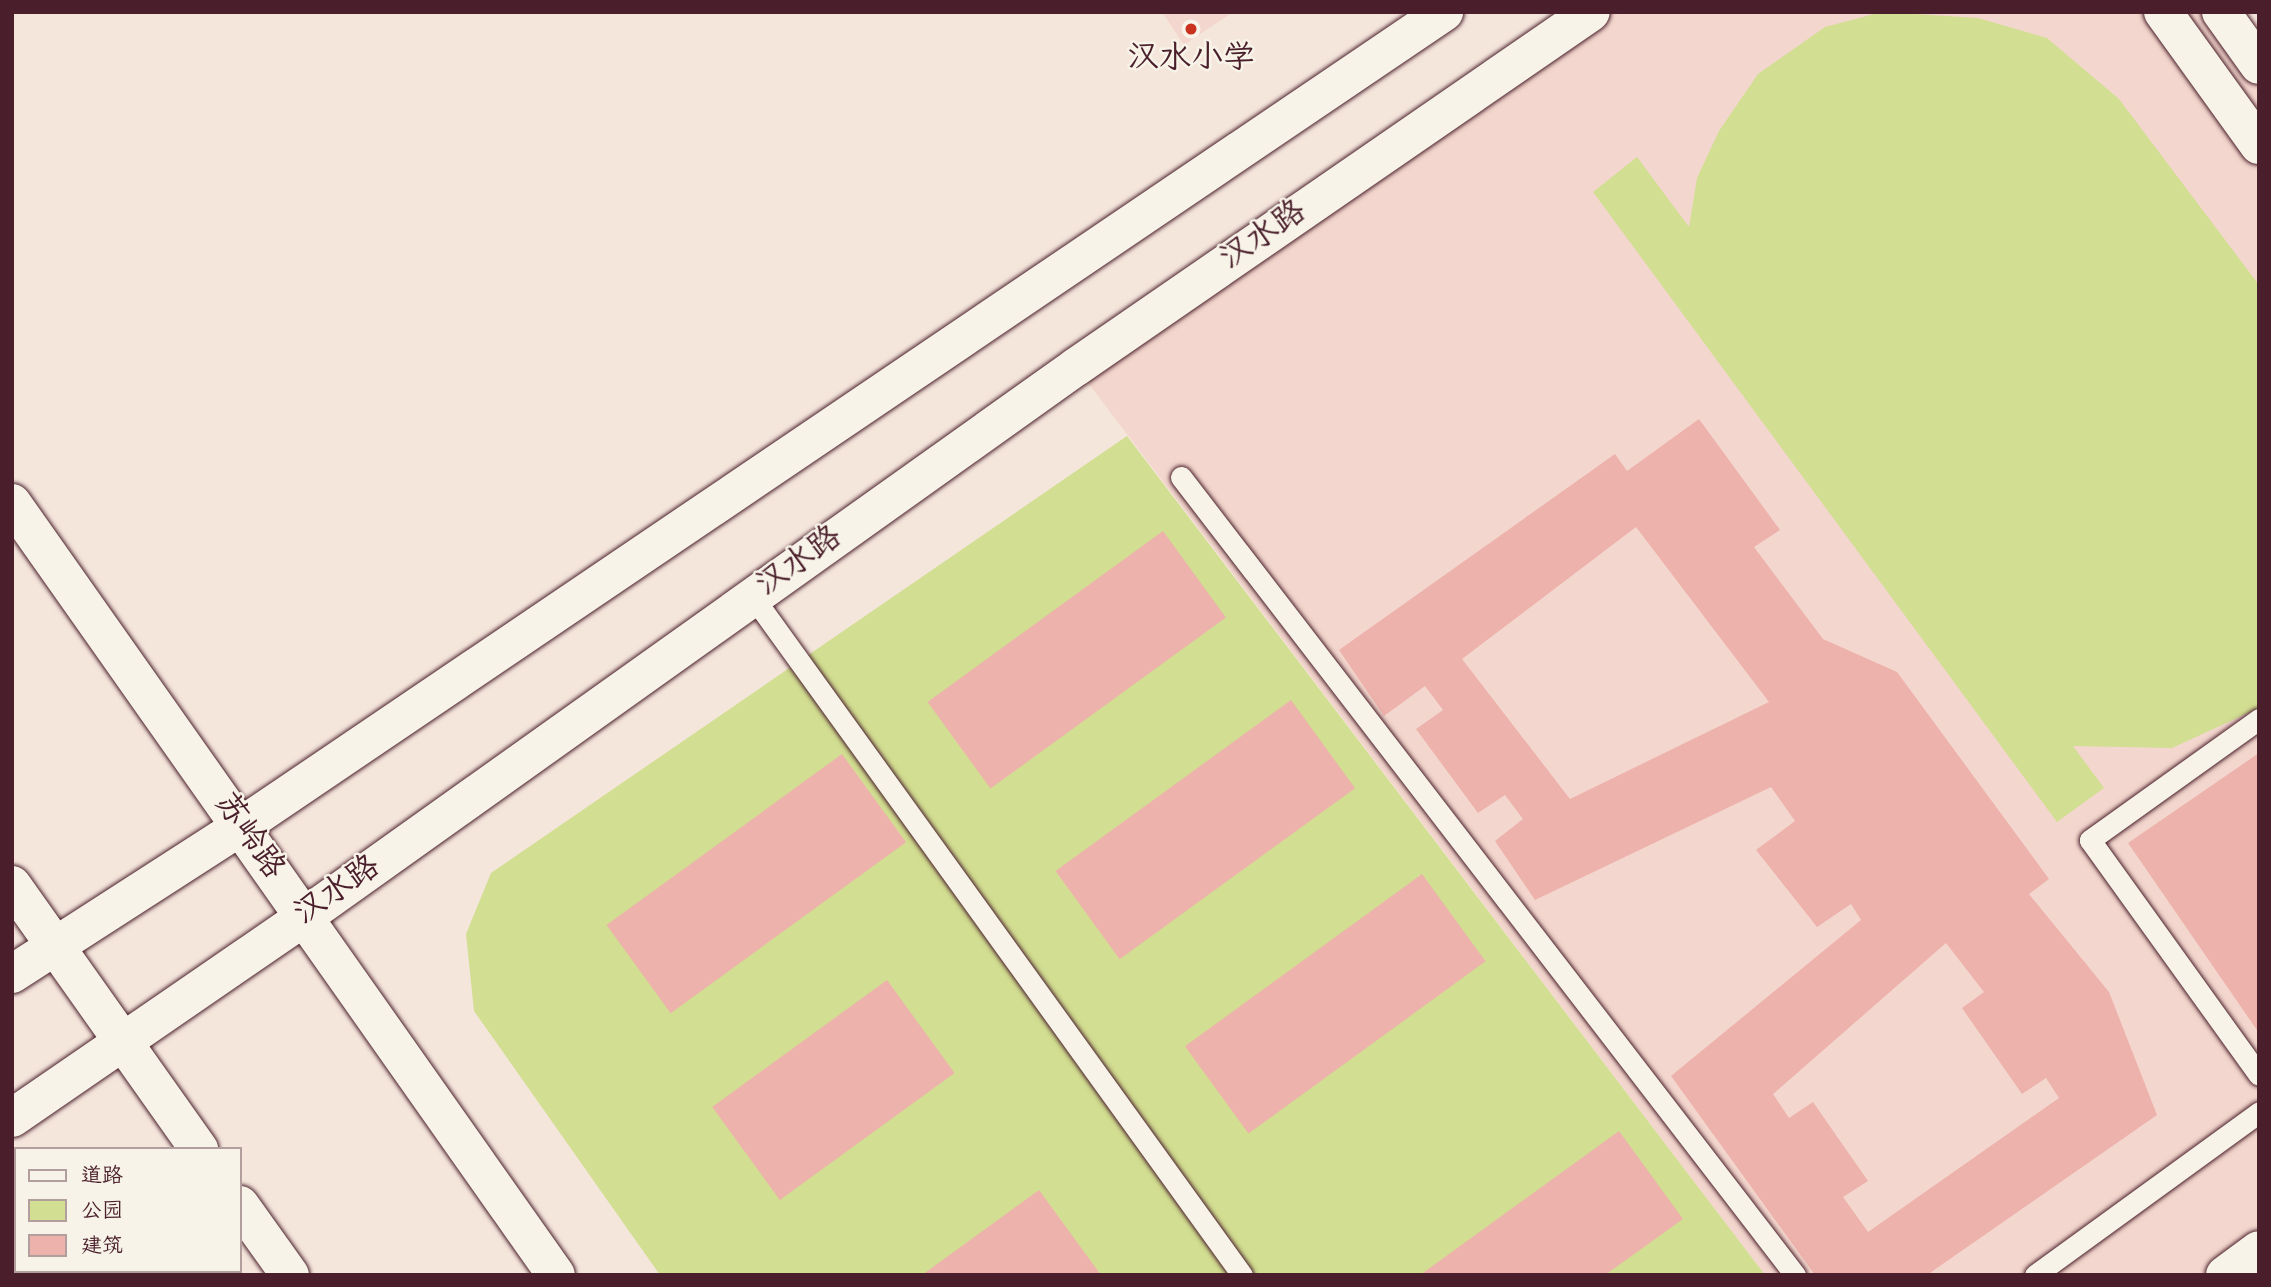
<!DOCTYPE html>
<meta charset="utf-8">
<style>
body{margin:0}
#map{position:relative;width:2271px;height:1287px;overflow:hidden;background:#f5e6dc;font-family:"Indie Flower","LXGW WenKai TC",sans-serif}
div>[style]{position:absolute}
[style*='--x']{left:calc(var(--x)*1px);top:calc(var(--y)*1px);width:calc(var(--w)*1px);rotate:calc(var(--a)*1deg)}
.built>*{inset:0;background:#f3d6cd}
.green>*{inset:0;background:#d2de91}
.building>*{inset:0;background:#edb2ab;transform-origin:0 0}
.roads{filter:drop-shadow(0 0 2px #4a1f2b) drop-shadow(0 0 2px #4a1f2b)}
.lane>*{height:21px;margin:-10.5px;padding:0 10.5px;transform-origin:10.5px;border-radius:10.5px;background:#f7f3e8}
.secondary>*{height:38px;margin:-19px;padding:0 19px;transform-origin:19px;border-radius:19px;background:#f7f3e8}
.dots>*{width:19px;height:19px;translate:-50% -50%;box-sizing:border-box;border:4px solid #f7f3e8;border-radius:50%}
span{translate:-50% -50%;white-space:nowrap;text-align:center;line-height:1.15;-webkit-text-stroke:5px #f7f3e8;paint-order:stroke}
.poi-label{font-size:32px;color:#4a1f2b}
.street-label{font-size:32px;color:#4a1f2b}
.frame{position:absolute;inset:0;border:14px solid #4a1f2b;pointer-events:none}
.legend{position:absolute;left:14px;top:1147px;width:228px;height:126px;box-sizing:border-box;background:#f7f3e8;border:2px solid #b29e9c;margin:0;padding:9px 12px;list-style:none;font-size:21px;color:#4a1f2b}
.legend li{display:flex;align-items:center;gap:14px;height:35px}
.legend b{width:35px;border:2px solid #b29e9c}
</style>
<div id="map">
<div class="built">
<div style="clip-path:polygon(1162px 12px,1233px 12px,1184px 45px)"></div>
<div style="clip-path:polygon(1591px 12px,2221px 12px,2259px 65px,2259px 1275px,1765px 1275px,1076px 367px)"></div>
</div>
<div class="green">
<div style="clip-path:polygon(1882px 12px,1978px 18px,2047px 38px,2119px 99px,2259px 285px,2259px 708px,2172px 748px,2073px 746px,2104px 788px,2057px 822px,1593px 192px,1637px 157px,1689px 227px,1697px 178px,1719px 131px,1758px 74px,1825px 27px)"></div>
<div style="clip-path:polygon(1127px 436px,1765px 1275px,660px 1275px,474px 1011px,466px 934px,491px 873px)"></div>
</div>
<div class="building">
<div style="clip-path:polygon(evenodd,1699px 419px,1780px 530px,1754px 547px,1823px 639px,1897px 672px,2049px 879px,2029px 894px,2109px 992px,2157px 1115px,1927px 1275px,1815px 1275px,1671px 1076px,1861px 920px,1851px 904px,1817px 927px,1756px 850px,1795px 821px,1771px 787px,1535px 900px,1495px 841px,1523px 819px,1505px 795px,1478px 813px,1416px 729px,1443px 710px,1425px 686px,1384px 716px,1339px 650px,1615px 454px,1627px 471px,1699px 419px,1636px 527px,1769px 702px,1570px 799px,1462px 659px,1636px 527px,1699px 419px,1946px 943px,1984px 992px,1962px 1008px,2022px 1094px,2046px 1078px,2059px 1098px,1868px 1232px,1843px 1197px,1868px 1181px,1813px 1102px,1789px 1118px,1773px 1094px,1946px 943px)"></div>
<div style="left:1163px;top:531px;width:107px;height:291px;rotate:54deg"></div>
<div style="left:1291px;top:700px;width:109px;height:291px;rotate:54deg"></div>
<div style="clip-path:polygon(2259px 753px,2259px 1033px,2128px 843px)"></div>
<div style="left:842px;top:754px;width:109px;height:291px;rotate:54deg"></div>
<div style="left:1422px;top:874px;width:108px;height:293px;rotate:54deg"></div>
<div style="left:887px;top:980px;width:115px;height:216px;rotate:54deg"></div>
<div style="clip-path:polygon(1619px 1131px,1683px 1219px,1605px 1275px,1420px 1275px)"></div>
<div style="clip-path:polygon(1039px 1190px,1101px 1275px,922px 1275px)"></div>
</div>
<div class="roads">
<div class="lane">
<div style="--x:1181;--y:477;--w:1007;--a:52.42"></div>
<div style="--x:753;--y:597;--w:836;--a:54.2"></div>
<div style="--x:2259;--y:719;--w:208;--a:144.4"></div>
<div style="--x:2090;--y:840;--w:289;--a:54.3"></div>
<div style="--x:2035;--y:1275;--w:277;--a:-36"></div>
</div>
<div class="secondary">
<div style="--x:2163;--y:12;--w:164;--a:54.2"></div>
<div style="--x:2221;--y:12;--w:65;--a:54.4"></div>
<div style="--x:12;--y:503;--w:944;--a:54.83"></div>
<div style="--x:12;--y:885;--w:324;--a:54.7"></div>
<div style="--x:12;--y:974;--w:271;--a:-32.8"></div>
<div style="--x:240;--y:827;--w:1454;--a:-34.09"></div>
<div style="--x:12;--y:1118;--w:354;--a:-34.5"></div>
<div style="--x:304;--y:917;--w:948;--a:-35.47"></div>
<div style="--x:1076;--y:367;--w:625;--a:-34.58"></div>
<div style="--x:240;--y:1205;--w:86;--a:54.5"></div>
<div style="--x:2225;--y:1275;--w:42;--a:-36.3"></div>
</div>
</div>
<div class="dots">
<div style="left:1191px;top:29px;background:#c8321e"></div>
</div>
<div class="poi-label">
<span style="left:1191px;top:60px">汉水小学</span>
</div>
<div class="street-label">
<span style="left:1264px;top:237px;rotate:-35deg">汉水路</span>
<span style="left:800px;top:563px;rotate:-36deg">汉水路</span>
<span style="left:248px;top:837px;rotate:55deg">苏岭路</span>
<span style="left:338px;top:892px;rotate:-35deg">汉水路</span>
</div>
<div class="frame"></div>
<ul class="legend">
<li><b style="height:9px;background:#f7f3e8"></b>道路</li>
<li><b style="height:19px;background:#d2de91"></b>公园</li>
<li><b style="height:19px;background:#edb2ab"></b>建筑</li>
</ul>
</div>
